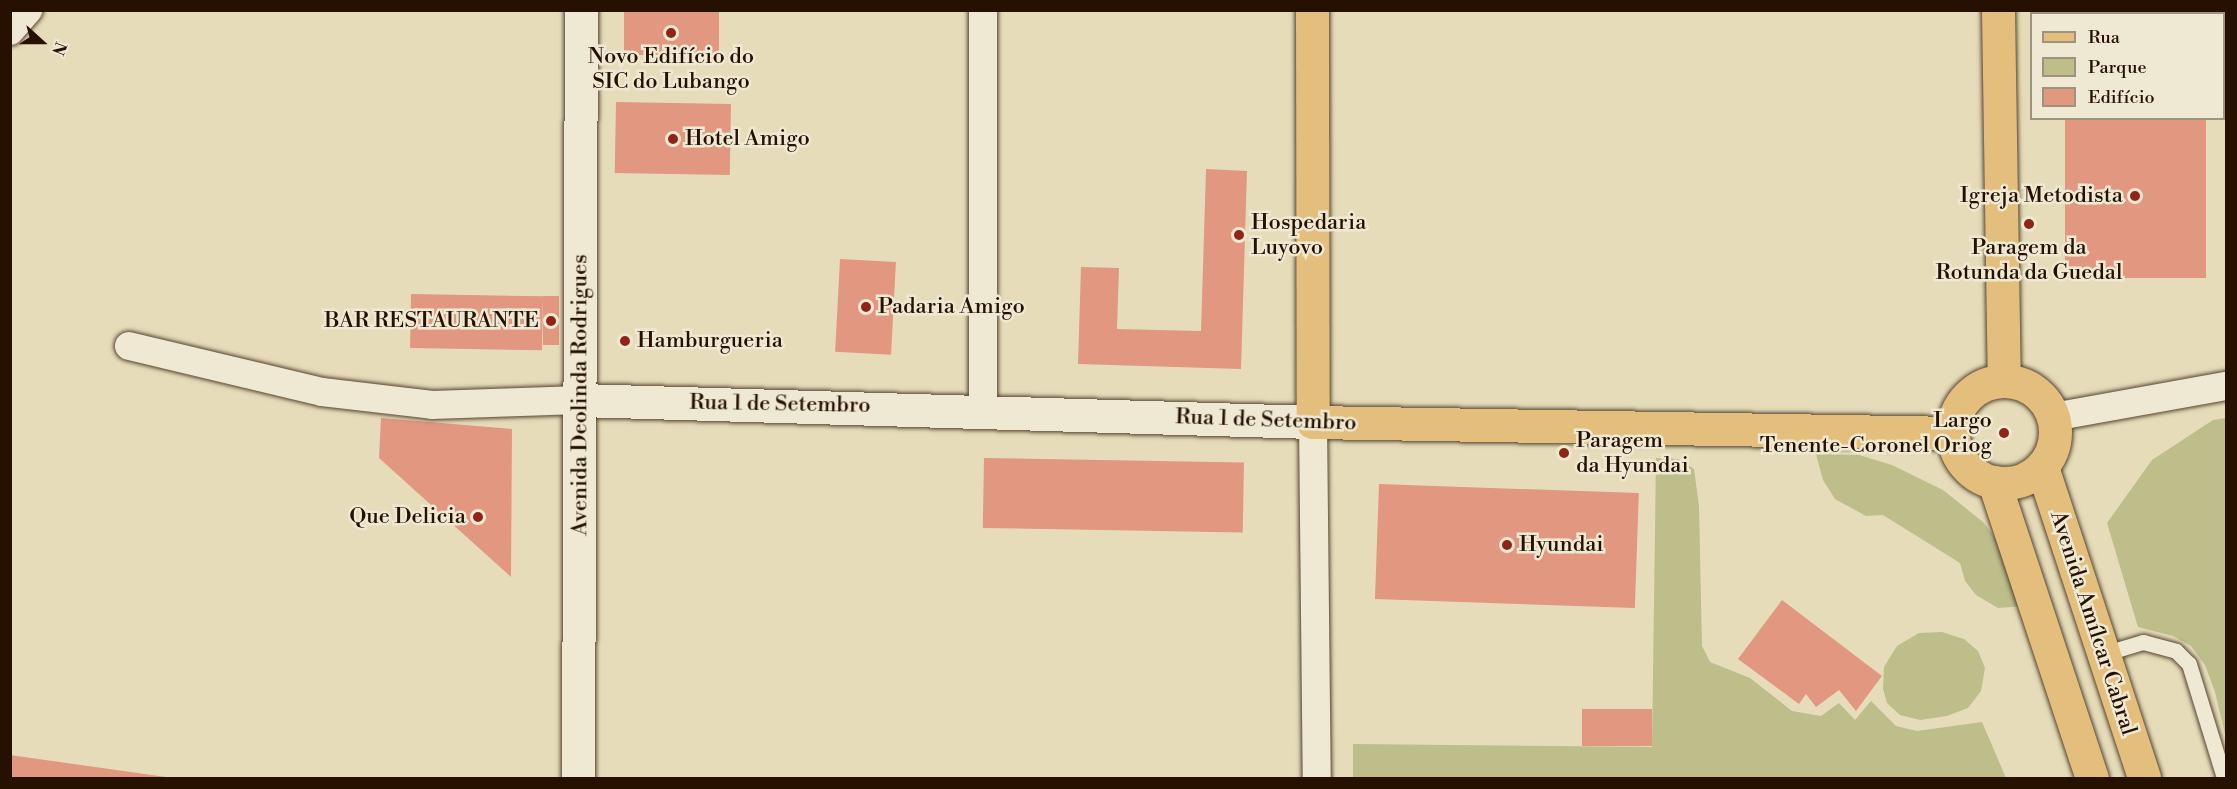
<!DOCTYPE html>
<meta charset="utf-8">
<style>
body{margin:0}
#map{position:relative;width:2237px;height:789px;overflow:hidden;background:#e6dcb9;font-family:"Libre Bodoni",serif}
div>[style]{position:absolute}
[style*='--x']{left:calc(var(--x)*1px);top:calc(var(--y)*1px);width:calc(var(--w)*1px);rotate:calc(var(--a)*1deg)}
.green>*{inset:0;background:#bdbe8a}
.building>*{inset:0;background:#e29781;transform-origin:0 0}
.roads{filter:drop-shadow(0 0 2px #56442f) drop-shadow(0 0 2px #56442f)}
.lane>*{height:15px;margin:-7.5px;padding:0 7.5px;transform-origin:7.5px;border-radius:7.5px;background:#efe8d2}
.street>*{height:28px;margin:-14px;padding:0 14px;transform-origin:14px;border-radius:14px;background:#efe8d2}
.secondary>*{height:33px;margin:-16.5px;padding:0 16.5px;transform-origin:16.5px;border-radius:16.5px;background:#efe8d2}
.primary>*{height:33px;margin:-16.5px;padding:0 16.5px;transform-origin:16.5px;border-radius:16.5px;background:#e3be7c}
.primary>.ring{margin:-16.5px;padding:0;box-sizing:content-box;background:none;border:33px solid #e3be7c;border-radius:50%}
.dots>*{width:16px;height:16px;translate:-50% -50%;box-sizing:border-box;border:3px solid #efe8d2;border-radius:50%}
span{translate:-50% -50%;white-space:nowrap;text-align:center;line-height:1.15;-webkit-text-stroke:5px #efe8d2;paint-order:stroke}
.poi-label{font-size:22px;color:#261101}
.left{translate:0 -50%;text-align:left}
.right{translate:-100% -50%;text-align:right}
.street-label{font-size:22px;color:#261101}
.frame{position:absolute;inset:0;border:12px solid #261101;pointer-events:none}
.legend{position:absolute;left:2030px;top:12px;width:195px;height:108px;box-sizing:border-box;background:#efe8d2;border:2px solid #9f927e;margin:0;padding:8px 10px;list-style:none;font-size:18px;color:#261101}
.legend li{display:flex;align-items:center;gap:12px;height:30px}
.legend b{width:30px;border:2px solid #9f927e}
.north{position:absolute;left:12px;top:12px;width:60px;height:60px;-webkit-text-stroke:4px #efe8d2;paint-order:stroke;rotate:111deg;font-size:16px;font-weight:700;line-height:24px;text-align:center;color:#261101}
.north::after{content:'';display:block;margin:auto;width:21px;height:27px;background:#261101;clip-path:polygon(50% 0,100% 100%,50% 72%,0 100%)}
</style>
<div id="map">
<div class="green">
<div style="clip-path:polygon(2226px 418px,2226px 738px,2215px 692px,2205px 665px,2191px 646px,2173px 636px,2138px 627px,2107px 523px,2152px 460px,2213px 420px)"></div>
<div style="clip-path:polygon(1816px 454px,1859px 455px,1892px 465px,1943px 490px,1983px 522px,2005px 551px,2024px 606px,1998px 608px,1976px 595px,1965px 581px,1960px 563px,1883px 515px,1866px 516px,1835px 499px,1823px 480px)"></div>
<div style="clip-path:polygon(1656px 458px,1679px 459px,1694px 469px,1699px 506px,1702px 646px,1710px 662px,1750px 678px,1792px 711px,1821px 716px,1839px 703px,1855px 720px,1871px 701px,1896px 726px,1917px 731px,1982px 722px,2006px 778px,1353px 778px,1353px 744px,1652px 747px)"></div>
<div style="clip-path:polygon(1942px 632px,1964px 639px,1978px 651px,1985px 668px,1981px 691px,1968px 708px,1947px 716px,1920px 720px,1900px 715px,1887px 703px,1883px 689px,1884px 667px,1897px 646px,1919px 633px)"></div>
</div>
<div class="building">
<div style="left:624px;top:10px;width:95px;height:45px"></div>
<div style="left:616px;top:102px;width:115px;height:71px;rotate:1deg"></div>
<div style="left:2065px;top:118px;width:141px;height:160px"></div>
<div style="clip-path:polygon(1206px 169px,1247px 171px,1241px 369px,1078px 364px,1081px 267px,1119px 268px,1117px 329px,1201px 331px)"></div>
<div style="left:840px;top:259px;width:56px;height:93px;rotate:3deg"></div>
<div style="left:411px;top:294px;width:132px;height:54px;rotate:1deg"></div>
<div style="left:559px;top:296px;width:49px;height:16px;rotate:90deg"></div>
<div style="clip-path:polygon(381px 418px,512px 429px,511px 577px,379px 458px)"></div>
<div style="left:984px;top:458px;width:260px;height:70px;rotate:1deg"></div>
<div style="left:1379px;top:484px;width:260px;height:115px;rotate:2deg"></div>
<div style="clip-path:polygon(1782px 600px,1882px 676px,1856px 711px,1839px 690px,1816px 707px,1806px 694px,1799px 704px,1738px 659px)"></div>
<div style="left:1582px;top:709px;width:70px;height:37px"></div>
<div style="clip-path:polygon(10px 755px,166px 777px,166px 778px,10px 778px)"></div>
</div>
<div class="roads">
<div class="lane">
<div style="--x:2103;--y:654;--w:42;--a:-16.7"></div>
<div style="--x:2143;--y:642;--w:34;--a:15"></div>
<div style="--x:2176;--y:651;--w:18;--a:45"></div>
<div style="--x:2189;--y:664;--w:119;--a:72.9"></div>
</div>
<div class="street">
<div style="--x:983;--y:10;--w:400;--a:90"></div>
<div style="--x:10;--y:31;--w:28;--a:-49"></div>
<div style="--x:129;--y:346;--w:198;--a:13.4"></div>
<div style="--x:322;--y:392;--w:111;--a:6.7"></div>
<div style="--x:432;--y:405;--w:148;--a:-1.9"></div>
<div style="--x:2053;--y:417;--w:176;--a:-10.2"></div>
<div style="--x:1313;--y:422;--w:356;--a:89.4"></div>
</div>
<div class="secondary">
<div style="--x:580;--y:400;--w:733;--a:1.72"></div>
<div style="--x:578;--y:778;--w:768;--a:-89.78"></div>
</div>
<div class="primary">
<div style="--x:1312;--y:10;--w:412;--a:89.9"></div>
<div style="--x:1313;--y:422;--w:640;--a:0.98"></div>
<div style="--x:1998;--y:10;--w:370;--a:89.1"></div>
<div class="ring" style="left:1953px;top:381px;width:69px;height:69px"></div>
<div style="--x:2042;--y:467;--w:327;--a:71.8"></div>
<div style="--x:1994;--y:482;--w:312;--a:71.7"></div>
</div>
</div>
<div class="dots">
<div style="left:671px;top:33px;background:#8f2418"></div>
<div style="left:673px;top:139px;background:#8f2418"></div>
<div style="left:2135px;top:196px;background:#8f2418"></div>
<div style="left:2029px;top:224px;background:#8f2418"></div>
<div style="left:1239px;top:235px;background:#8f2418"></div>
<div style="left:866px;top:307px;background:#8f2418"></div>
<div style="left:551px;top:321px;background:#8f2418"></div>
<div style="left:625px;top:341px;background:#8f2418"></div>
<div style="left:2004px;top:433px;background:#8f2418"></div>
<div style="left:1564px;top:453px;background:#8f2418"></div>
<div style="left:478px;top:517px;background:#8f2418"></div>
<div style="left:1507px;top:545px;background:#8f2418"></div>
</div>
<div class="poi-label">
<span style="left:671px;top:69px">Novo Edifício do<br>SIC do Lubango</span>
<span class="left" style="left:685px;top:139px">Hotel Amigo</span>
<span class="right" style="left:2123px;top:196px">Igreja Metodista</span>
<span class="left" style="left:1251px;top:235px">Hospedaria<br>Luyovo</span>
<span style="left:2029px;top:260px">Paragem da<br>Rotunda da Guedal</span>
<span class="left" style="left:878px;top:307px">Padaria Amigo</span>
<span class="right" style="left:539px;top:321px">BAR RESTAURANTE</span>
<span class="left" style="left:637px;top:341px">Hamburgueria</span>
<span class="right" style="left:1992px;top:433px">Largo<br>Tenente-Coronel Oriog</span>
<span class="left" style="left:1576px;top:453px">Paragem<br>da Hyundai</span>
<span class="right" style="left:466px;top:517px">Que Delicia</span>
<span class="left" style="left:1519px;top:545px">Hyundai</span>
</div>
<div class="street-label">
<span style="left:580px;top:395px;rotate:-90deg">Avenida Deolinda Rodrigues</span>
<span style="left:780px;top:404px;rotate:1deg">Rua 1 de Setembro</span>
<span style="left:1266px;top:420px;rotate:2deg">Rua 1 de Setembro</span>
<span style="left:2093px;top:623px;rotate:72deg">Avenida Amílcar Cabral</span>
</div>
<div class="frame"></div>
<ul class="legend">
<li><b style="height:8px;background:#e3be7c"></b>Rua</li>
<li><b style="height:16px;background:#bdbe8a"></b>Parque</li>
<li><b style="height:16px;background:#e29781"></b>Edifício</li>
</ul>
<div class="north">N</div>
</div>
